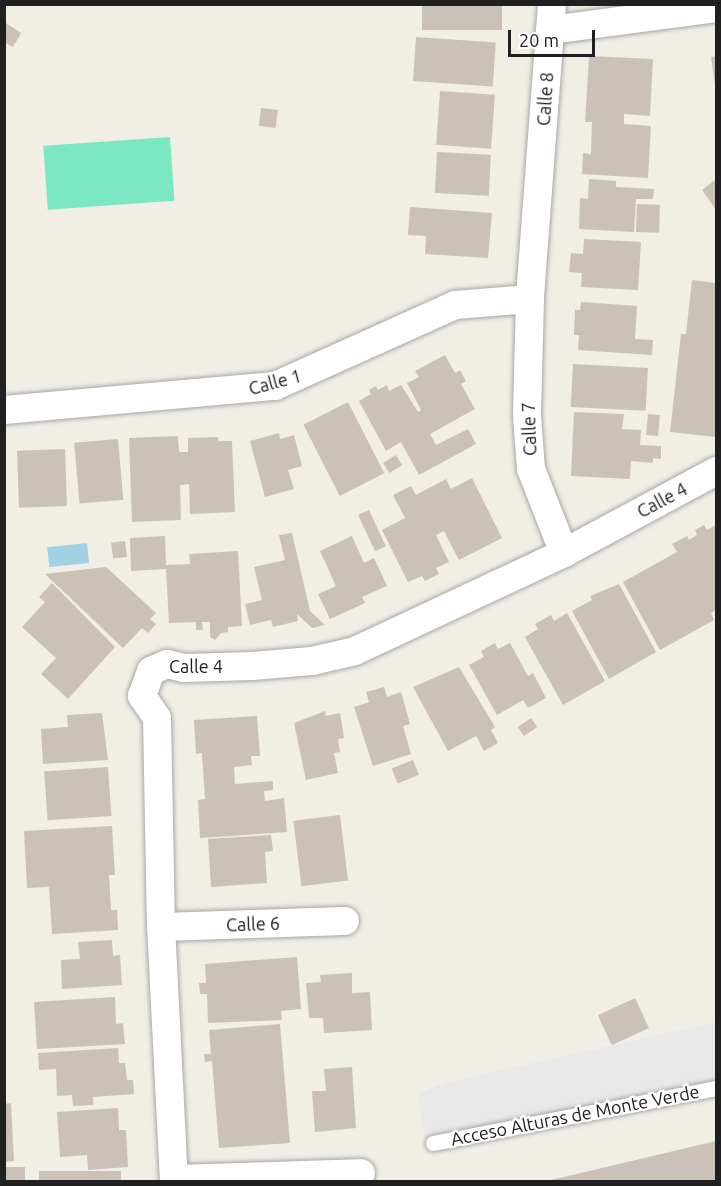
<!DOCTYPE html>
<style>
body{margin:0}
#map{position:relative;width:721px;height:1186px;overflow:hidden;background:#f1eee5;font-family:Ubuntu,sans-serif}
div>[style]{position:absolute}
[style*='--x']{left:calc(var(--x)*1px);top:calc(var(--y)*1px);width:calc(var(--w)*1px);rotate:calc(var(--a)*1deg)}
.pitch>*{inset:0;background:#7ce8c3;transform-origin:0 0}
.parking>*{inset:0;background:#e8e8e8}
.water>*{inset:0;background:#a2d1e3;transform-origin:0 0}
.building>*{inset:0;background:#cac1b8;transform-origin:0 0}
.roads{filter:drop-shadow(0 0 2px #a7a7a7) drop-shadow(0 0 2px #a7a7a7)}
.lane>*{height:15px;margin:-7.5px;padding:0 7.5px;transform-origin:7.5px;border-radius:7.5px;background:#fff}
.street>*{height:28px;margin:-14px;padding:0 14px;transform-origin:14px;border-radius:14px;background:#fff}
span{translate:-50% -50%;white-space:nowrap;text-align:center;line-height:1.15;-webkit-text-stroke:4.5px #fff;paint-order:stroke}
.street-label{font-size:18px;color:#202020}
.frame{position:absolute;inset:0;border:6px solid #202020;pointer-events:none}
.scale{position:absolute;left:508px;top:30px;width:87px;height:27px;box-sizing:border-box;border:3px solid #202020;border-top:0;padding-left:8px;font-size:18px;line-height:21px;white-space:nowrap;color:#202020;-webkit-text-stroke:4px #fff;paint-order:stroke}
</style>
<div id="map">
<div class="pitch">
<div style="left:170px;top:137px;width:64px;height:127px;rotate:86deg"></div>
</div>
<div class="parking">
<div style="clip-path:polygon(716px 1022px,716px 1083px,425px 1140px,418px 1093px,445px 1083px)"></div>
</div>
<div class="water">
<div style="left:87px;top:543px;width:20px;height:40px;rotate:84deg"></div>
</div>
<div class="building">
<div style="left:422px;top:5px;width:80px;height:25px"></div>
<div style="clip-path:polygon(6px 23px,21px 33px,13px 47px,4px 42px)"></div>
<div style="left:416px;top:37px;width:80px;height:44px;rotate:4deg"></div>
<div style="clip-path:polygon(589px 56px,653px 59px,650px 116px,624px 114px,624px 124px,651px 126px,648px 178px,582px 174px,583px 153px,591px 154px,592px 122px,585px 122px)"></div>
<div style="clip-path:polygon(716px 56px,716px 85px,715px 85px,711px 57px)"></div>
<div style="left:440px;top:91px;width:55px;height:54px;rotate:4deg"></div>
<div style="left:261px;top:108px;width:17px;height:18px;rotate:7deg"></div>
<div style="left:437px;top:152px;width:54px;height:41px;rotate:3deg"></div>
<div style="clip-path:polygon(589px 179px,616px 181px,616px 187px,654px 189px,653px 199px,636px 199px,634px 232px,579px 229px,580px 198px,588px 199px)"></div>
<div style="clip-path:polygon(716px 179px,716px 210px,702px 190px)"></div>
<div style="left:637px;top:204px;width:23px;height:28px;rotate:2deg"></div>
<div style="clip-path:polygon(410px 207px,492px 213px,488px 258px,425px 254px,426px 236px,408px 235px)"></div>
<div style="clip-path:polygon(584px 239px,641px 242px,638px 290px,581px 287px,582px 273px,569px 272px,571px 253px,583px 254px)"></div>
<div style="clip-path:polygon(692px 280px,716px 283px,716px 437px,670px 432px,681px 334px,686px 334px)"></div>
<div style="clip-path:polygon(581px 302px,637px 306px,635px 339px,653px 340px,652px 355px,578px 350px,579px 335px,574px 335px,575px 310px,580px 310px)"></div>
<div style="clip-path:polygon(445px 355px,455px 373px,460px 370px,466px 381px,461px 384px,475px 409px,430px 434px,436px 445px,468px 429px,476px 444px,419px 475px,401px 442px,386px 451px,359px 401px,371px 394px,369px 390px,376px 386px,378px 390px,387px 385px,389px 391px,401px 385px,418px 412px,421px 410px,407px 383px,419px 377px,415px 371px)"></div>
<div style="left:573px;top:364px;width:75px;height:43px;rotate:3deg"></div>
<div style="left:348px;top:402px;width:80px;height:50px;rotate:63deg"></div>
<div style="clip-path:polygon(574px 412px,624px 414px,622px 429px,641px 430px,640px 445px,661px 446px,661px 459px,653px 458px,653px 463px,631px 461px,630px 479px,571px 476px)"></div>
<div style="left:648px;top:414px;width:12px;height:21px;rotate:5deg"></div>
<div style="clip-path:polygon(279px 433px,280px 439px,294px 435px,302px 466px,288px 470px,294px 489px,265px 497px,250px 441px)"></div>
<div style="clip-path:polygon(178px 436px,179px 452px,188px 452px,188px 438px,218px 437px,218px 441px,232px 441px,235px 512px,190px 514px,189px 484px,180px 485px,181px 520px,132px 522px,129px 438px)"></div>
<div style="left:118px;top:439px;width:61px;height:44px;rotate:85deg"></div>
<div style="left:65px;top:449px;width:57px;height:48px;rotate:88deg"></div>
<div style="left:396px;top:455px;width:12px;height:15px;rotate:59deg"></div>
<div style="clip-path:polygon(472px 478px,502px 538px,459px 560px,444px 531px,436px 535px,449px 562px,436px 568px,439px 574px,425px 581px,422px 576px,408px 582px,382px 530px,405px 518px,393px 495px,411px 486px,416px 495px,446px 479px,451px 489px)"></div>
<div style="left:369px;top:510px;width:40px;height:12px;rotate:65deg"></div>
<div style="clip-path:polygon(704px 525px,707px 530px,716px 525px,716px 610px,711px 613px,714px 620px,660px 650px,623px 582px,677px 552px,672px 544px,687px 536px,689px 540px,697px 535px,695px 530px)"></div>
<div style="clip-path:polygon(292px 533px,310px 611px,325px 625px,312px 628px,297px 614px,298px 621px,273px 627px,271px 620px,250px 625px,245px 604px,262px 600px,254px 567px,285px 560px,279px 535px)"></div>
<div style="clip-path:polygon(165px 536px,166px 565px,190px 564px,189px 554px,238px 551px,242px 626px,228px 627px,228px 632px,221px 633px,215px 640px,210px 637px,210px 622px,202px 622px,203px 630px,196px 630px,196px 622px,169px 623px,166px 569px,131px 571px,130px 538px)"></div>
<div style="clip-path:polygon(352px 536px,364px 563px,374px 558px,387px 586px,362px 597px,365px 603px,330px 619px,318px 594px,336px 586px,320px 551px)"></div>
<div style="left:125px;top:541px;width:16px;height:14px;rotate:83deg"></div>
<div style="clip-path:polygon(106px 567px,156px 613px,150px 619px,156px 624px,148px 633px,142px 628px,123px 648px,45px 574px)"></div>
<div style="clip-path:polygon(52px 583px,115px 647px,68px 699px,41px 674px,56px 658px,22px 627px,45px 602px,39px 597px)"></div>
<div style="clip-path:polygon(619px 584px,656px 652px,609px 679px,572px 611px,592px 600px,590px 596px)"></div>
<div style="clip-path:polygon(567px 613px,605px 681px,563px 705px,525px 637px,538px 629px,535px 624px,551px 615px,554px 621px)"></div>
<div style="clip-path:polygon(495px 643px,498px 649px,510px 643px,528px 676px,533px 673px,546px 698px,528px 708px,523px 700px,497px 715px,469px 665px,484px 657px,481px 651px)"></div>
<div style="clip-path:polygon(459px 667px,495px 727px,491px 730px,498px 743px,484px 751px,476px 736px,448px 751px,413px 687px)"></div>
<div style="clip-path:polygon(384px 687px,387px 697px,401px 692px,410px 724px,403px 726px,411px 754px,373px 766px,354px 707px,369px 702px,366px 692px)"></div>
<div style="clip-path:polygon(325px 711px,326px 716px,340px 713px,344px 738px,338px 739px,340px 752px,334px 753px,338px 773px,306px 780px,294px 723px)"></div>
<div style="clip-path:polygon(102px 713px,108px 760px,43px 764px,41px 729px,68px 727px,67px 715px)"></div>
<div style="clip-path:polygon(257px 716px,260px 756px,251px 756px,252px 765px,234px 767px,235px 784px,273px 781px,273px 790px,264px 791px,265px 801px,284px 798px,287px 832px,200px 838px,198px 800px,205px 799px,202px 753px,196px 754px,194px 720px)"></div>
<div style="left:531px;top:718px;width:11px;height:16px;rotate:56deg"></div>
<div style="left:413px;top:760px;width:16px;height:23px;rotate:68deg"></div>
<div style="left:108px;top:767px;width:49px;height:64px;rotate:86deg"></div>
<div style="left:340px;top:815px;width:66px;height:47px;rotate:83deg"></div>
<div style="clip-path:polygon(112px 826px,115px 875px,109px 875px,111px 910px,117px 910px,118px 930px,52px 934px,49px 887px,27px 888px,24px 831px)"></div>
<div style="clip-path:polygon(271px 835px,273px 851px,265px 852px,267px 883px,211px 887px,208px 839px)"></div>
<div style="clip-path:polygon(112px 940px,113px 956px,120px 955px,122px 985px,62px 989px,61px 960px,80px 959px,78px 942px)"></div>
<div style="clip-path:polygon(297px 957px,301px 1009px,281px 1011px,282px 1020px,208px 1023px,207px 994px,200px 994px,199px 983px,206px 983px,205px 964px)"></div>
<div style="clip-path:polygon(352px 973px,352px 993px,370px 992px,372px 1030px,324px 1033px,323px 1018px,309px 1018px,306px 983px,321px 982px,320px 975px)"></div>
<div style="clip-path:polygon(115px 997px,116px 1024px,123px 1023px,125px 1044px,37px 1049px,34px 1002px)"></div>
<div style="left:635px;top:998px;width:33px;height:41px;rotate:65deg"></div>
<div style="clip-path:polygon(280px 1024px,290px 1143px,219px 1148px,212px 1061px,205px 1062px,204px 1054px,211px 1054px,209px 1030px)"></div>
<div style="clip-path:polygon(118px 1048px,119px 1063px,125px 1063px,127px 1080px,133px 1080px,134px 1094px,93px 1097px,93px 1105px,73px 1106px,72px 1095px,57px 1096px,56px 1069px,39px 1070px,38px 1053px)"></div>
<div style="clip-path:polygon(352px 1067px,356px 1128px,315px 1132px,312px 1091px,326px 1091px,324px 1069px)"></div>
<div style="clip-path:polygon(11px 1103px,14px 1161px,4px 1162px,4px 1104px)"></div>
<div style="clip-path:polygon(118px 1108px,119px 1130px,126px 1130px,128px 1167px,88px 1170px,87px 1155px,60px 1157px,57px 1112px)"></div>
<div style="clip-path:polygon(716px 1141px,716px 1182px,547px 1182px,547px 1181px)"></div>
<div style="left:4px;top:1167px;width:21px;height:15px"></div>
<div style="left:39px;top:1171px;width:82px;height:11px"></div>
</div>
<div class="roads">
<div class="lane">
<div style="--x:433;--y:1143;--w:288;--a:-11"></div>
</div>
<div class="street">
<div style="--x:552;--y:4;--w:296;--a:94.3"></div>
<div style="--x:530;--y:299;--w:117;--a:91.5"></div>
<div style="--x:527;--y:416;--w:53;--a:85.7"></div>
<div style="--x:531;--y:469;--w:90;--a:68.6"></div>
<div style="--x:550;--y:30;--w:167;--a:-7.5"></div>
<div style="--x:4;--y:410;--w:272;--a:-5.1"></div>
<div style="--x:275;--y:386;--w:197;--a:-24.2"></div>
<div style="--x:455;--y:305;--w:75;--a:-4.6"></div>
<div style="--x:161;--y:927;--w:184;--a:-1.9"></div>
<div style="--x:174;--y:1179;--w:187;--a:-1.8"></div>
<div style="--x:174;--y:1182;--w:255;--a:-92.9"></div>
<div style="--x:161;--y:927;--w:209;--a:-91.1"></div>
<div style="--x:157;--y:718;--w:27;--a:-124"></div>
<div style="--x:142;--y:696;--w:27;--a:-70"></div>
<div style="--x:151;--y:671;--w:17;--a:-24"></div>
<div style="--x:167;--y:664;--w:17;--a:13"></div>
<div style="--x:184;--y:668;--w:68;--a:-1.7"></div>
<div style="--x:252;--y:666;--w:60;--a:-4.8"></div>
<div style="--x:312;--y:661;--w:44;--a:-13.1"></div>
<div style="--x:355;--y:651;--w:231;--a:-25.1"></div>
<div style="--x:564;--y:553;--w:173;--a:-28.3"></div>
</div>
</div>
<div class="street-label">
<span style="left:545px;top:99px;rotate:-86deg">Calle 8</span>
<span style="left:275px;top:382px;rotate:-15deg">Calle 1</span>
<span style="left:529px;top:429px;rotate:-92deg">Calle 7</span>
<span style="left:662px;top:500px;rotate:-28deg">Calle 4</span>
<span style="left:196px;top:666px">Calle 4</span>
<span style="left:253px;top:924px;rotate:-2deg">Calle 6</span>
<span style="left:575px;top:1115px;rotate:-11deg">Acceso Alturas de Monte Verde</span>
</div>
<div class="frame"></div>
<div class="scale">20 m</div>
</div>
